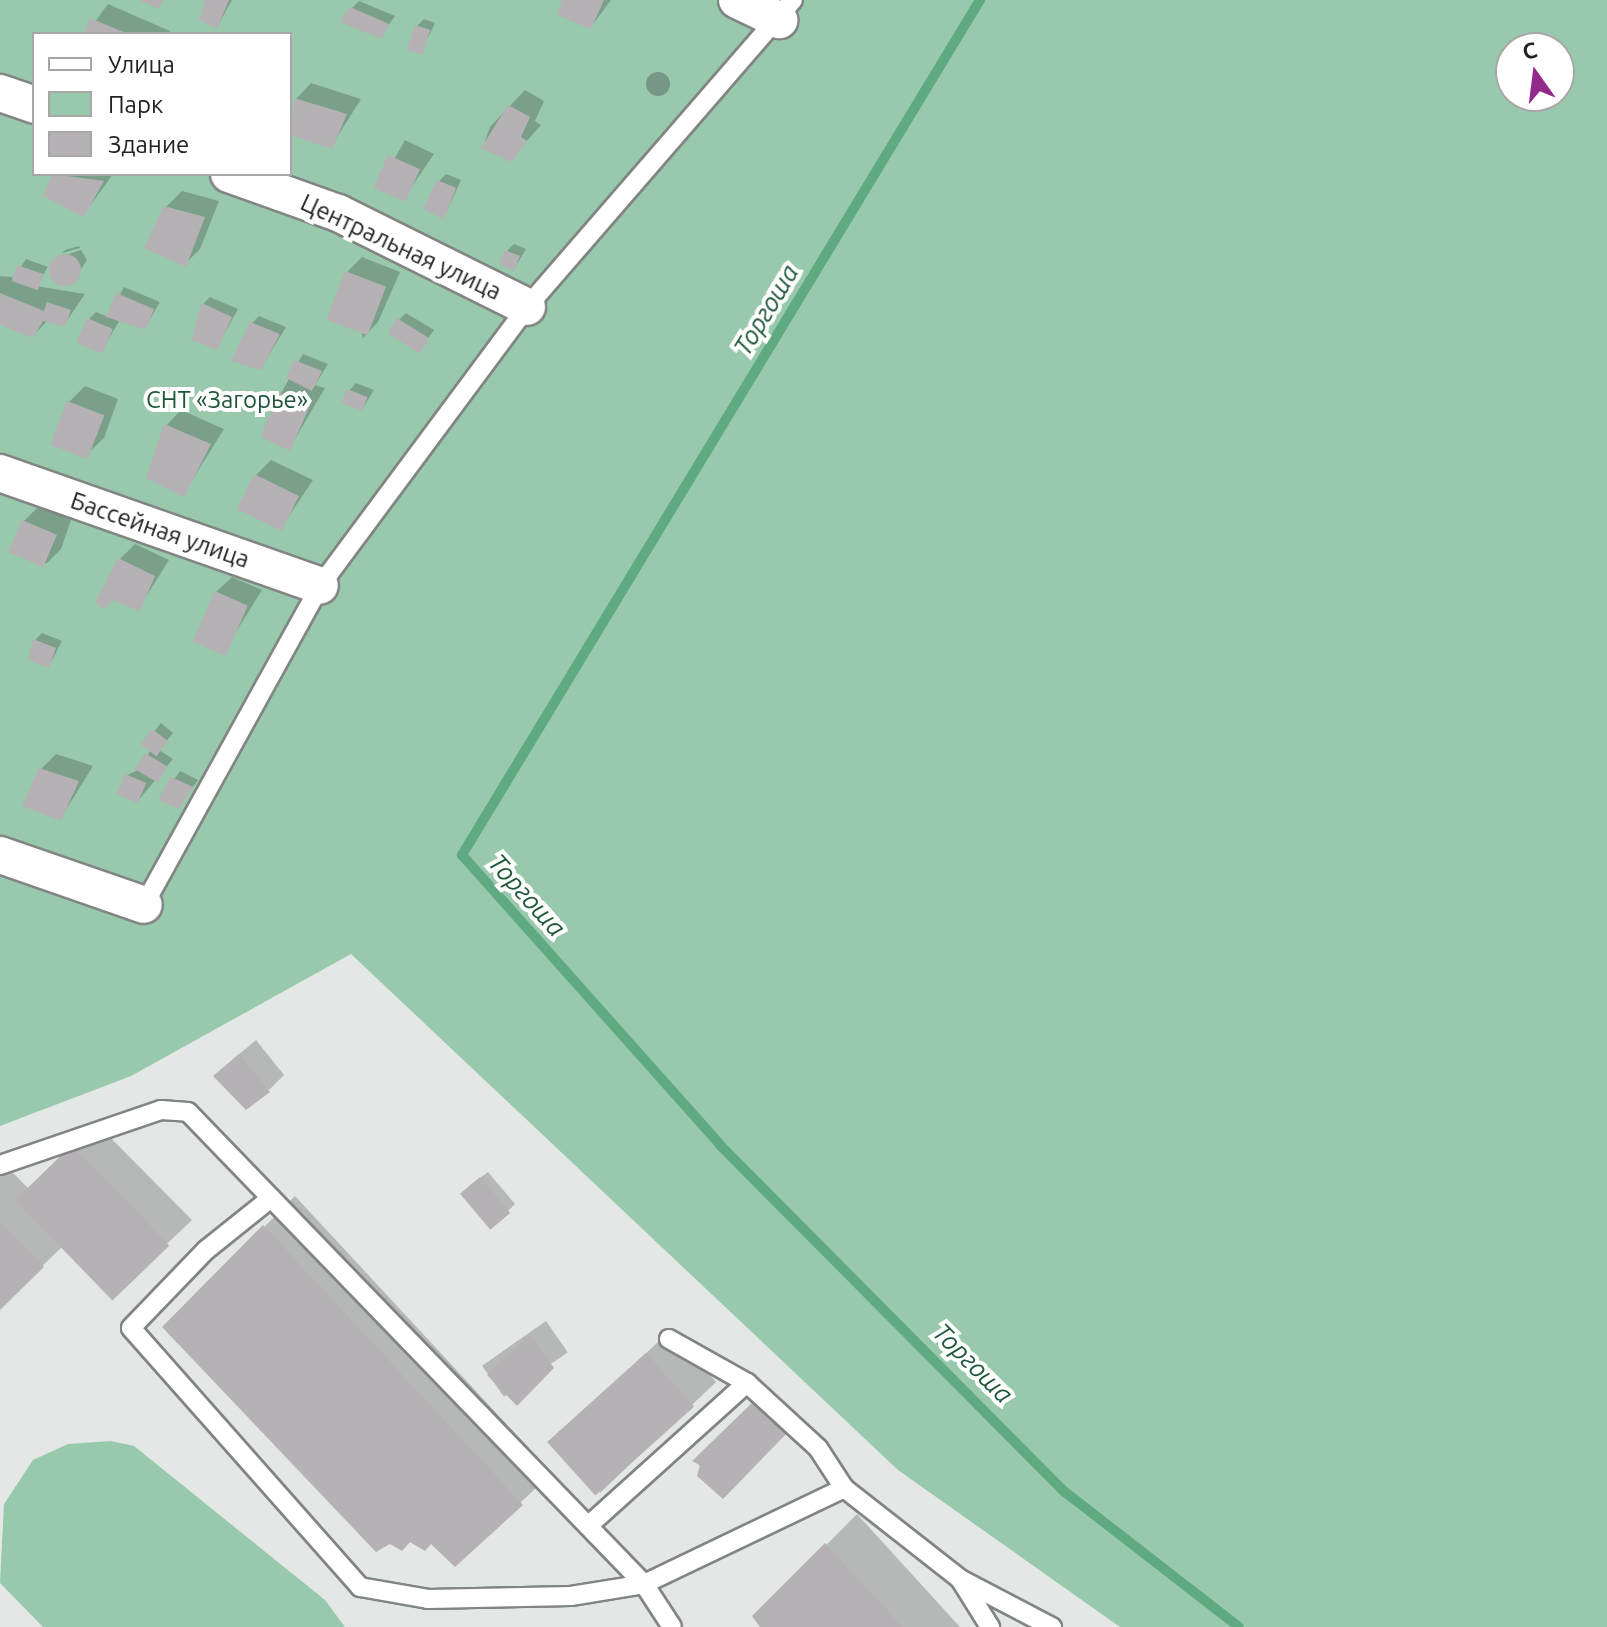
<!DOCTYPE html>
<html>
<head>
<meta charset="utf-8">
<style>
  body { margin:0 }
  #map { position:relative; width:1607px; height:1627px; overflow:hidden; background:#e3e7e5; font-family:Ubuntu,sans-serif }
  div>[style] { position:absolute }
  .green>* { inset:0; background:#99c9ac }
  .shadow>* { inset:0; background:#0003; transform-origin:0 0 }
  .stream>* { height:10px; margin:-5px; padding:0 5px; transform-origin:5px; border-radius:5px; background:#60aa81 }
  .building>* { inset:0; background:#b5b1b4; transform-origin:0 0 }
  .round { border-radius:50% }
  .roads { filter:drop-shadow(2px 0 #818583) drop-shadow(-2px 0 #818583) drop-shadow(0 2px #818583) drop-shadow(0 -2px #818583) }
  .service>* { height:18px; margin:-9px; padding:0 9px; transform-origin:9px; border-radius:9px; background:#fff }
  .minor>* { height:36px; margin:-18px; padding:0 18px; transform-origin:18px; border-radius:18px; background:#fff }
  .trees>* { width:24px; height:24px; margin:-12px; border-radius:50%; background:#779787 }
  span { translate:-50% -50%; white-space:nowrap; text-align:center; line-height:1.15; -webkit-text-stroke:8px #fff; paint-order:stroke }
  .street-label { font-size:24px; color:#212221 }
  .park-label { font-size:24px; color:#1e563a }
  .water-label { font-size:26px; color:#20583b; font-style:italic }
  .legend { position:absolute; left:32px; top:32px; width:260px; height:144px; box-sizing:border-box; background:#fff; border:2px solid #a6a7a6; margin:0; padding:10px 14px; list-style:none; font-size:24px; color:#212221 }
  .legend li { display:flex; align-items:center; gap:16px; height:40px }
  .legend b { width:40px; border:2px solid #a6a7a6 }
  .north { position:absolute; left:1495px; top:32px; width:80px; height:80px; box-sizing:border-box; background:#fff; border:2px solid #a6a7a6; border-radius:50%; rotate:346deg; font-size:22px; font-weight:700; line-height:32px; text-align:center; color:#212221 }
  .north::after { content:''; display:block; margin:auto; width:28px; height:36px; background:#94298c; clip-path:polygon(50% 0,100% 100%,50% 72%,0 100%) }
</style>
</head>
<body>
<div id="map">
  <div class="green">
    <div style="clip-path:polygon(evenodd,0 0,1607px 0,1607px 1627px,1120px 1627px,898px 1470px,351px 954px,131px 1076px,0 1126px,0 0,34px 34px,290px 34px,290px 174px,34px 174px,34px 34px,0 0,1511px 48px,1559px 48px,1559px 96px,1511px 96px,1511px 48px)"></div>
    <div style="clip-path:polygon(111px 1441px,134px 1446px,325px 1600px,345px 1627px,43px 1627px,0 1583px,4px 1504px,33px 1460px,68px 1444px)"></div>
  </div>
  <div class="shadow">
    <div style="clip-path:polygon(208px 0,232px 0,217px 27px)"></div>
    <div style="clip-path:polygon(565px 0,611px 0,591px 27px)"></div>
    <div style="clip-path:polygon(359px 1px,395px 16px,381px 36px,352px 8px)"></div>
    <div style="clip-path:polygon(108px 4px,170px 31px,169px 34px,86px 34px)"></div>
    <div style="clip-path:polygon(424px 19px,435px 23px,421px 52px,417px 26px)"></div>
    <div style="clip-path:polygon(311px 83px,361px 99px,331px 147px,290px 133px,296px 99px)"></div>
    <div style="clip-path:polygon(525px 90px,544px 101px,535px 121px,541px 125px,510px 160px,483px 147px,490px 127px)"></div>
    <div style="clip-path:polygon(405px 140px,434px 154px,404px 198px,378px 188px)"></div>
    <div style="clip-path:polygon(54px 174px,113px 174px,84px 214px,45px 195px)"></div>
    <div style="clip-path:polygon(446px 174px,461px 180px,444px 217px,439px 181px)"></div>
    <div style="clip-path:polygon(182px 191px,219px 201px,200px 249px,185px 264px,166px 207px)"></div>
    <div style="clip-path:polygon(514px 244px,526px 249px,514px 269px,507px 251px)"></div>
    <div style="clip-path:polygon(79px 246px,80px 248px,62px 253px,65px 250px)"></div>
    <div style="clip-path:polygon(81px 250px,87px 260px,77px 276px,57px 283px,51px 274px,57px 258px)"></div>
    <div style="clip-path:polygon(362px 257px,400px 272px,378px 322px,363px 338px,347px 272px)"></div>
    <div style="clip-path:polygon(26px 259px,48px 267px,36px 286px,85px 294px,64px 325px,48px 320px,33px 336px,0 323px,0 276px,14px 277px)"></div>
    <div style="clip-path:polygon(124px 287px,160px 302px,145px 328px,120px 320px,100px 353px,89px 319px,96px 312px,108px 317px)"></div>
    <div style="clip-path:polygon(210px 297px,238px 309px,217px 347px,203px 304px)"></div>
    <div style="clip-path:polygon(406px 313px,434px 330px,418px 352px,399px 320px)"></div>
    <div style="clip-path:polygon(259px 316px,286px 327px,261px 368px,252px 323px)"></div>
    <div style="clip-path:polygon(303px 354px,328px 364px,315px 385px,325px 388px,289px 449px,280px 395px)"></div>
    <div style="clip-path:polygon(356px 383px,374px 390px,363px 408px,349px 391px)"></div>
    <div style="clip-path:polygon(85px 386px,118px 399px,104px 438px,88px 453px,56px 444px,69px 402px)"></div>
    <div style="clip-path:polygon(181px 410px,224px 429px,183px 495px,166px 426px)"></div>
    <div style="clip-path:polygon(271px 460px,313px 480px,281px 528px,256px 475px)"></div>
    <div style="clip-path:polygon(39px 506px,71px 520px,61px 549px,46px 564px,24px 521px)"></div>
    <div style="clip-path:polygon(135px 544px,169px 560px,139px 608px,119px 560px)"></div>
    <div style="clip-path:polygon(232px 577px,262px 590px,224px 651px,216px 592px)"></div>
    <div style="clip-path:polygon(42px 633px,62px 641px,49px 666px,35px 640px)"></div>
    <div style="clip-path:polygon(161px 723px,173px 733px,159px 750px,173px 759px,137px 802px,127px 775px,138px 770px,152px 748px,144px 744px)"></div>
    <div style="clip-path:polygon(56px 754px,93px 766px,61px 818px,41px 769px)"></div>
    <div style="clip-path:polygon(180px 771px,198px 780px,178px 807px,161px 799px)"></div>
    <div style="clip-path:polygon(256px 1040px,284px 1075px,269px 1090px,231px 1061px)"></div>
    <div style="clip-path:polygon(96px 1123px,192px 1220px,114px 1294px,64px 1245px,0 1307px,0 1170px,5px 1165px,32px 1192px)"></div>
    <div style="clip-path:polygon(488px 1172px,515px 1204px,508px 1211px,469px 1186px)"></div>
    <div style="clip-path:polygon(295px 1196px,552px 1473px,455px 1564px,431px 1541px,390px 1542px,165px 1327px)"></div>
    <div style="left:546px;top:1321px;width:38px;height:78px;rotate:55deg"></div>
    <div style="clip-path:polygon(670px 1331px,716px 1382px,600px 1493px,574px 1420px)"></div>
    <div style="clip-path:polygon(769px 1389px,801px 1417px,723px 1497px,695px 1460px)"></div>
    <div style="clip-path:polygon(857px 1514px,960px 1627px,761px 1627px,755px 1617px)"></div>
  </div>
  <div class="stream">
    <div style="left:980px;top:0;width:1000px;rotate:121.21deg"></div>
    <div style="left:462px;top:855px;width:388px;rotate:48.3deg"></div>
    <div style="left:720px;top:1145px;width:489px;rotate:45.2deg"></div>
    <div style="left:1065px;top:1492px;width:220px;rotate:37.8deg"></div>
  </div>
  <div class="building">
    <div style="clip-path:polygon(138px 0,163px 0,159px 9px)"></div>
    <div style="clip-path:polygon(205px 0,229px 0,217px 29px,199px 20px)"></div>
    <div style="clip-path:polygon(562px 0,604px 0,591px 29px,557px 15px)"></div>
    <div style="clip-path:polygon(350px 7px,389px 24px,382px 39px,340px 22px)"></div>
    <div style="clip-path:polygon(90px 18px,128px 34px,84px 34px)"></div>
    <div style="left:415px;top:25px;width:16px;height:26px;rotate:18deg"></div>
    <div style="clip-path:polygon(294px 98px,347px 114px,332px 149px,290px 135px)"></div>
    <div style="clip-path:polygon(508px 105px,530px 117px,521px 137px,527px 141px,511px 162px,481px 148px)"></div>
    <div style="left:388px;top:155px;width:35px;height:36px;rotate:24deg"></div>
    <div style="clip-path:polygon(52px 174px,104px 181px,84px 217px,43px 196px)"></div>
    <div style="clip-path:polygon(437px 180px,456px 188px,444px 219px,423px 209px)"></div>
    <div style="clip-path:polygon(164px 206px,205px 217px,186px 267px,144px 248px)"></div>
    <div style="left:505px;top:250px;width:16px;height:16px;rotate:22deg"></div>
    <div class="round" style="left:49px;top:254px;width:32px;height:32px"></div>
    <div style="left:17px;top:265px;width:28px;height:17px;rotate:19deg"></div>
    <div style="left:345px;top:271px;width:44px;height:52px;rotate:21deg"></div>
    <div style="clip-path:polygon(0 293px,44px 311px,47px 302px,71px 310px,65px 327px,43px 321px,33px 338px,0 325px)"></div>
    <div style="clip-path:polygon(116px 293px,154px 309px,146px 330px,106px 317px)"></div>
    <div style="clip-path:polygon(202px 303px,232px 317px,217px 350px,191px 340px)"></div>
    <div style="left:87px;top:318px;width:28px;height:27px;rotate:23deg"></div>
    <div style="left:397px;top:318px;width:38px;height:18px;rotate:32deg"></div>
    <div style="clip-path:polygon(250px 322px,280px 334px,261px 370px,231px 361px)"></div>
    <div style="clip-path:polygon(294px 360px,322px 371px,312px 391px,286px 378px)"></div>
    <div style="left:347px;top:389px;width:22px;height:15px;rotate:21deg"></div>
    <div style="clip-path:polygon(278px 393px,311px 403px,290px 451px,261px 437px)"></div>
    <div style="left:67px;top:401px;width:40px;height:47px;rotate:21deg"></div>
    <div style="clip-path:polygon(164px 424px,211px 444px,184px 497px,146px 478px)"></div>
    <div style="left:254px;top:474px;width:50px;height:39px;rotate:26deg"></div>
    <div style="left:22px;top:520px;width:38px;height:35px;rotate:23deg"></div>
    <div style="clip-path:polygon(118px 558px,155px 576px,140px 611px,112px 600px,105px 609px,95px 603px)"></div>
    <div style="left:215px;top:591px;width:36px;height:55px;rotate:24deg"></div>
    <div style="clip-path:polygon(33px 639px,56px 648px,49px 668px,28px 660px)"></div>
    <div style="left:152px;top:729px;width:20px;height:19px;rotate:37deg"></div>
    <div style="left:145px;top:753px;width:26px;height:19px;rotate:31deg"></div>
    <div style="clip-path:polygon(39px 768px,79px 781px,61px 821px,22px 806px)"></div>
    <div style="left:125px;top:774px;width:23px;height:22px;rotate:23deg"></div>
    <div style="clip-path:polygon(171px 777px,193px 787px,179px 809px,158px 800px)"></div>
    <div style="clip-path:polygon(239px 1054px,270px 1092px,246px 1110px,213px 1076px)"></div>
    <div style="left:72px;top:1145px;width:140px;height:79px;rotate:46deg"></div>
    <div style="left:480px;top:1177px;width:47px;height:26px;rotate:50deg"></div>
    <div style="clip-path:polygon(0 1221px,44px 1267px,0 1310px)"></div>
    <div style="clip-path:polygon(263px 1225px,523px 1505px,455px 1567px,431px 1544px,425px 1551px,410px 1542px,402px 1551px,390px 1544px,376px 1552px,162px 1327px)"></div>
    <div style="clip-path:polygon(530px 1335px,554px 1368px,517px 1406px,487px 1375px)"></div>
    <div style="left:646px;top:1353px;width:72px;height:133px;rotate:48deg"></div>
    <div style="clip-path:polygon(752px 1403px,787px 1433px,723px 1499px,697px 1476px,700px 1465px,692px 1461px)"></div>
    <div style="clip-path:polygon(825px 1543px,902px 1627px,760px 1627px,752px 1616px)"></div>
  </div>
  <div class="roads">
    <div class="service">
      <div style="left:144px;top:905px;width:364px;rotate:-61.1deg"></div>
      <div style="left:320px;top:586px;width:347px;rotate:-53.4deg"></div>
      <div style="left:527px;top:307px;width:406px;rotate:-49.1deg"></div>
      <div style="left:0;top:1165px;width:170px;rotate:-18.9deg"></div>
      <div style="left:161px;top:1110px;width:27px;rotate:4deg"></div>
      <div style="left:188px;top:1112px;width:656px;rotate:45.99deg"></div>
      <div style="left:644px;top:1584px;width:51px;rotate:56.9deg"></div>
      <div style="left:271px;top:1198px;width:83px;rotate:141.3deg"></div>
      <div style="left:206px;top:1250px;width:108px;rotate:133.9deg"></div>
      <div style="left:131px;top:1328px;width:346px;rotate:48.5deg"></div>
      <div style="left:360px;top:1587px;width:69px;rotate:10deg"></div>
      <div style="left:428px;top:1599px;width:143px;rotate:-1.2deg"></div>
      <div style="left:571px;top:1596px;width:74px;rotate:-9.3deg"></div>
      <div style="left:644px;top:1584px;width:222px;rotate:-25.6deg"></div>
      <div style="left:844px;top:1488px;width:147px;rotate:38.1deg"></div>
      <div style="left:960px;top:1579px;width:104px;rotate:27.6deg"></div>
      <div style="left:669px;top:1339px;width:90px;rotate:29.4deg"></div>
      <div style="left:747px;top:1383px;width:96px;rotate:42.5deg"></div>
      <div style="left:818px;top:1448px;width:48px;rotate:57deg"></div>
      <div style="left:588px;top:1526px;width:214px;rotate:-42deg"></div>
      <div style="left:960px;top:1579px;width:57px;rotate:58deg"></div>
    </div>
    <div class="minor">
      <div style="left:737px;top:0;width:47px;rotate:25.5deg"></div>
      <div style="left:0;top:93px;width:36px;rotate:19deg"></div>
      <div style="left:229px;top:174px;width:116px;rotate:19.7deg"></div>
      <div style="left:338px;top:213px;width:211px;rotate:26.4deg"></div>
      <div style="left:0;top:473px;width:339px;rotate:19.4deg"></div>
      <div style="left:0;top:855px;width:152px;rotate:19.1deg"></div>
    </div>
  </div>
  <div class="trees">
    <div style="left:658px;top:84px"></div>
  </div>
  <div class="street-label">
    <span style="left:401px;top:247px;rotate:25deg">Центральная улица</span>
    <span style="left:160px;top:530px;rotate:19deg">Бассейная улица</span>
  </div>
  <div class="park-label">
    <span style="left:227px;top:400px">СНТ «Загорье»</span>
  </div>
  <div class="water-label">
    <span style="left:766px;top:310px;rotate:-59deg">Торгоша</span>
    <span style="left:527px;top:895px;rotate:48deg">Торгоша</span>
    <span style="left:973px;top:1363px;rotate:45deg">Торгоша</span>
  </div>
  <ul class="legend">
  <li><b style="height:10px;background:#fff"></b>Улица</li>
  <li><b style="height:22px;background:#99c9ac"></b>Парк</li>
  <li><b style="height:22px;background:#b5b1b4"></b>Здание</li>
  </ul>
  <div class="north">С</div>
</div>
</body>
</html>
